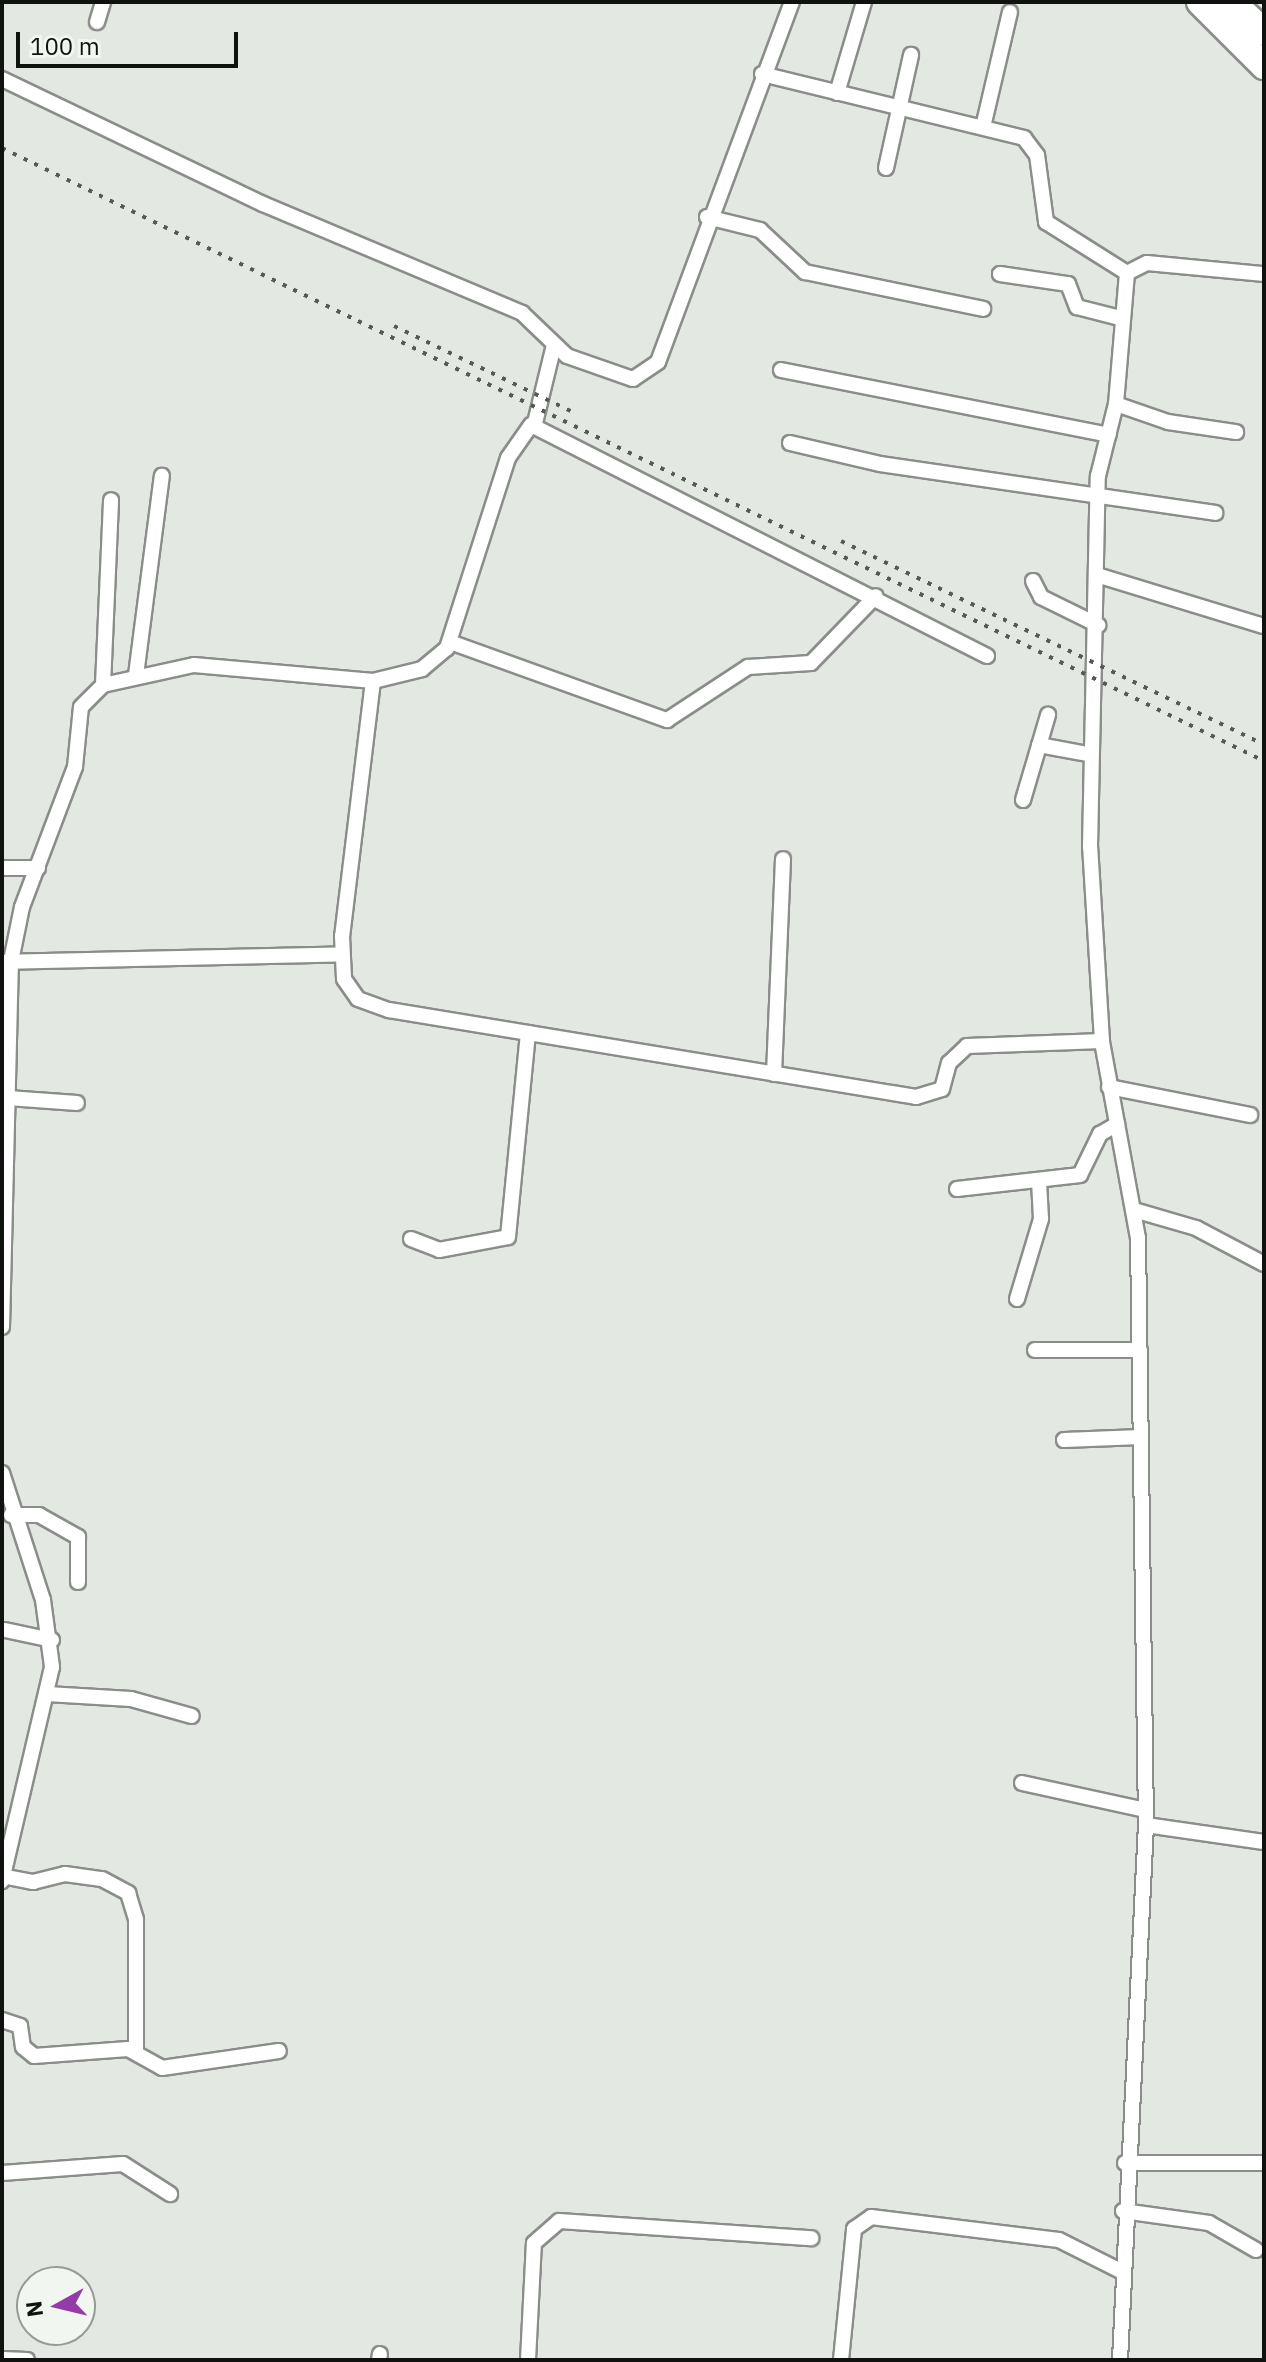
<!DOCTYPE html>
<html>
<head>
<meta charset="utf-8">
<style>
  body { margin:0 }
  #map { position:relative; width:1266px; height:2362px; overflow:hidden; background:#e3e8e2; font-family:"IBM Plex Sans",sans-serif }
  div>[style] { position:absolute }
  .roads { filter:drop-shadow(2px 0 #8a8e89) drop-shadow(-2px 0 #8a8e89) drop-shadow(0 2px #8a8e89) drop-shadow(0 -2px #8a8e89) }
  .street>* { height:14px; margin:-7px; padding:0 7px; transform-origin:7px; border-radius:7px; background:#fff }
  .highway>* { height:26px; margin:-13px; padding:0 13px; transform-origin:13px; border-radius:13px; background:#fff }
  .rail>* { height:4px; margin-top:-2px; transform-origin:0; background:repeating-linear-gradient(90deg,#565956 0 4px,transparent 0 12px) }
  span { translate:-50% -50%; white-space:nowrap; text-align:center; line-height:1.15; -webkit-text-stroke:6px #f1f6f0; paint-order:stroke }
  .frame { position:absolute; inset:0; border:4px solid #101210; pointer-events:none }
  .north { position:absolute; left:16px; top:2266px; width:80px; height:80px; box-sizing:border-box; background:#f1f6f0; border:2px solid #979b96; border-radius:50%; rotate:262deg; font-size:22px; font-weight:700; line-height:32px; text-align:center; color:#101210 }
  .north::after { content:''; display:block; margin:auto; width:28px; height:36px; background:#953ba7; clip-path:polygon(50% 0,100% 100%,50% 72%,0 100%) }
  .scale { position:absolute; left:16px; top:32px; width:222px; height:36px; box-sizing:border-box; border:4px solid #101210; border-top:0; padding-left:10px; font-size:24px; line-height:28px; white-space:nowrap; color:#101210; -webkit-text-stroke:6px #f1f6f0; paint-order:stroke }
</style>
</head>
<body>
<div id="map">
  <div class="roads">
    <div class="street">
      <div style="left:97px;top:22px;width:21px;rotate:-73deg"></div>
      <div style="left:762px;top:74px;width:270px;rotate:13.7deg"></div>
      <div style="left:1024px;top:138px;width:21px;rotate:53deg"></div>
      <div style="left:1037px;top:155px;width:68px;rotate:82.3deg"></div>
      <div style="left:1046px;top:222px;width:96px;rotate:32.2deg"></div>
      <div style="left:2px;top:79px;width:289px;rotate:25.6deg"></div>
      <div style="left:263px;top:204px;width:281px;rotate:22.8deg"></div>
      <div style="left:522px;top:313px;width:62px;rotate:43.7deg"></div>
      <div style="left:567px;top:356px;width:70px;rotate:19.2deg"></div>
      <div style="left:633px;top:379px;width:30px;rotate:-34deg"></div>
      <div style="left:658px;top:362px;width:384px;rotate:-69.6deg"></div>
      <div style="left:837px;top:93px;width:95px;rotate:-73.5deg"></div>
      <div style="left:983px;top:127px;width:118px;rotate:-76.8deg"></div>
      <div style="left:886px;top:168px;width:116px;rotate:-77.5deg"></div>
      <div style="left:707px;top:217px;width:55px;rotate:13.8deg"></div>
      <div style="left:760px;top:230px;width:62px;rotate:43deg"></div>
      <div style="left:805px;top:272px;width:182px;rotate:11.7deg"></div>
      <div style="left:1000px;top:274px;width:69px;rotate:8.4deg"></div>
      <div style="left:1068px;top:284px;width:25px;rotate:69deg"></div>
      <div style="left:1077px;top:307px;width:44px;rotate:14.3deg"></div>
      <div style="left:781px;top:370px;width:334px;rotate:11.2deg"></div>
      <div style="left:1116px;top:404px;width:55px;rotate:19.1deg"></div>
      <div style="left:1168px;top:422px;width:69px;rotate:8.4deg"></div>
      <div style="left:535px;top:423px;width:80px;rotate:-76.3deg"></div>
      <div style="left:790px;top:443px;width:92px;rotate:13.1deg"></div>
      <div style="left:880px;top:464px;width:339px;rotate:8.3deg"></div>
      <div style="left:1100px;top:576px;width:171px;rotate:17deg"></div>
      <div style="left:1033px;top:581px;width:18px;rotate:63deg"></div>
      <div style="left:1041px;top:597px;width:64px;rotate:26.2deg"></div>
      <div style="left:450px;top:642px;width:231px;rotate:19.8deg"></div>
      <div style="left:667px;top:720px;width:97px;rotate:-33.2deg"></div>
      <div style="left:748px;top:667px;width:63px;rotate:-3.6deg"></div>
      <div style="left:811px;top:663px;width:93px;rotate:-45.9deg"></div>
      <div style="left:987px;top:656px;width:511px;rotate:-153.13deg"></div>
      <div style="left:531px;top:425px;width:40px;rotate:124.9deg"></div>
      <div style="left:508px;top:458px;width:200px;rotate:107.8deg"></div>
      <div style="left:447px;top:648px;width:33px;rotate:140deg"></div>
      <div style="left:422px;top:669px;width:50px;rotate:166.2deg"></div>
      <div style="left:373px;top:681px;width:257px;rotate:96.9deg"></div>
      <div style="left:342px;top:936px;width:43px;rotate:87.3deg"></div>
      <div style="left:344px;top:979px;width:24px;rotate:55deg"></div>
      <div style="left:358px;top:999px;width:33px;rotate:20deg"></div>
      <div style="left:389px;top:1010px;width:534px;rotate:9.37deg"></div>
      <div style="left:916px;top:1097px;width:27px;rotate:-17deg"></div>
      <div style="left:942px;top:1089px;width:27px;rotate:-75deg"></div>
      <div style="left:949px;top:1063px;width:25px;rotate:-43deg"></div>
      <div style="left:967px;top:1046px;width:135px;rotate:-2.1deg"></div>
      <div style="left:136px;top:675px;width:201px;rotate:-82.6deg"></div>
      <div style="left:103px;top:685px;width:185px;rotate:-87.5deg"></div>
      <div style="left:1039px;top:745px;width:50px;rotate:10.4deg"></div>
      <div style="left:1023px;top:800px;width:89px;rotate:-73.6deg"></div>
      <div style="left:2px;top:868px;width:36px"></div>
      <div style="left:2px;top:962px;width:340px;rotate:-1.3deg"></div>
      <div style="left:774px;top:1074px;width:215px;rotate:-87.6deg"></div>
      <div style="left:1109px;top:1087px;width:144px;rotate:11.2deg"></div>
      <div style="left:8px;top:1098px;width:69px;rotate:4.1deg"></div>
      <div style="left:957px;top:1189px;width:124px;rotate:-6.5deg"></div>
      <div style="left:1080px;top:1175px;width:46px;rotate:-64deg"></div>
      <div style="left:1100px;top:1134px;width:20px;rotate:-30deg"></div>
      <div style="left:1134px;top:1210px;width:65px;rotate:16.2deg"></div>
      <div style="left:1196px;top:1228px;width:77px;rotate:27.9deg"></div>
      <div style="left:411px;top:1239px;width:30px;rotate:21deg"></div>
      <div style="left:439px;top:1250px;width:70px;rotate:-10.7deg"></div>
      <div style="left:508px;top:1237px;width:205px;rotate:-84.4deg"></div>
      <div style="left:1017px;top:1299px;width:84px;rotate:-73.3deg"></div>
      <div style="left:1041px;top:1219px;width:38px;rotate:-93deg"></div>
      <div style="left:2px;top:1327px;width:366px;rotate:-88.6deg"></div>
      <div style="left:11px;top:961px;width:55px;rotate:-78.5deg"></div>
      <div style="left:22px;top:907px;width:150px;rotate:-69.3deg"></div>
      <div style="left:75px;top:767px;width:60px;rotate:-84.3deg"></div>
      <div style="left:81px;top:707px;width:31px;rotate:-45deg"></div>
      <div style="left:103px;top:685px;width:93px;rotate:-12.4deg"></div>
      <div style="left:194px;top:665px;width:180px;rotate:5.1deg"></div>
      <div style="left:1035px;top:1350px;width:105px"></div>
      <div style="left:1064px;top:1440px;width:77px;rotate:-2.2deg"></div>
      <div style="left:2px;top:1473px;width:133px;rotate:72.1deg"></div>
      <div style="left:43px;top:1600px;width:68px;rotate:82.3deg"></div>
      <div style="left:52px;top:1667px;width:220px;rotate:103.2deg"></div>
      <div style="left:11px;top:1515px;width:28px"></div>
      <div style="left:39px;top:1515px;width:45px;rotate:29.4deg"></div>
      <div style="left:78px;top:1537px;width:45px;rotate:90deg"></div>
      <div style="left:5px;top:1630px;width:48px;rotate:12deg"></div>
      <div style="left:47px;top:1694px;width:84px;rotate:3.4deg"></div>
      <div style="left:131px;top:1699px;width:63px;rotate:15.6deg"></div>
      <div style="left:1022px;top:1783px;width:127px;rotate:12.3deg"></div>
      <div style="left:1146px;top:1825px;width:119px;rotate:8.2deg"></div>
      <div style="left:2px;top:1876px;width:32px;rotate:11deg"></div>
      <div style="left:33px;top:1882px;width:33px;rotate:-14deg"></div>
      <div style="left:65px;top:1874px;width:37px;rotate:8deg"></div>
      <div style="left:102px;top:1879px;width:30px;rotate:28deg"></div>
      <div style="left:128px;top:1893px;width:28px;rotate:73deg"></div>
      <div style="left:136px;top:1920px;width:131px;rotate:90deg"></div>
      <div style="left:2px;top:2020px;width:19px;rotate:18deg"></div>
      <div style="left:20px;top:2026px;width:21px;rotate:82deg"></div>
      <div style="left:23px;top:2047px;width:14px;rotate:39deg"></div>
      <div style="left:34px;top:2056px;width:94px;rotate:-4.3deg"></div>
      <div style="left:128px;top:2049px;width:39px;rotate:29deg"></div>
      <div style="left:162px;top:2068px;width:118px;rotate:-8.3deg"></div>
      <div style="left:1125px;top:2163px;width:139px"></div>
      <div style="left:2px;top:2173px;width:121px;rotate:-4.3deg"></div>
      <div style="left:123px;top:2164px;width:56px;rotate:32.6deg"></div>
      <div style="left:1123px;top:2211px;width:87px;rotate:7.9deg"></div>
      <div style="left:1209px;top:2223px;width:54px;rotate:29.9deg"></div>
      <div style="left:2px;top:2359px;width:25px;rotate:2deg"></div>
      <div style="left:379px;top:2360px;width:6px;rotate:-81deg"></div>
      <div style="left:528px;top:2360px;width:117px;rotate:-87.1deg"></div>
      <div style="left:534px;top:2243px;width:33px;rotate:-41deg"></div>
      <div style="left:559px;top:2221px;width:253px;rotate:3.9deg"></div>
      <div style="left:841px;top:2360px;width:132px;rotate:-84.3deg"></div>
      <div style="left:854px;top:2229px;width:21px;rotate:-35deg"></div>
      <div style="left:871px;top:2217px;width:189px;rotate:7deg"></div>
      <div style="left:1059px;top:2240px;width:69px;rotate:26.6deg"></div>
      <div style="left:1120px;top:2360px;width:536px;rotate:-87.22deg"></div>
      <div style="left:1146px;top:1825px;width:587px;rotate:-90.78deg"></div>
      <div style="left:1138px;top:1238px;width:200px;rotate:-100.4deg"></div>
      <div style="left:1102px;top:1041px;width:194px;rotate:-93.5deg"></div>
      <div style="left:1090px;top:847px;width:371px;rotate:-88.8deg"></div>
      <div style="left:1098px;top:476px;width:74px;rotate:-76deg"></div>
      <div style="left:1116px;top:404px;width:131px;rotate:-85.2deg"></div>
      <div style="left:1127px;top:273px;width:22px;rotate:-27deg"></div>
      <div style="left:1147px;top:263px;width:118px;rotate:5.4deg"></div>
    </div>
    <div class="highway">
      <div style="left:1200px;top:2px;width:91px;rotate:45deg"></div>
      <div style="left:1232px;top:2px;width:44px;rotate:43.2deg"></div>
    </div>
  </div>
  <div class="rail">
    <div style="left:2px;top:148px;width:1403px;rotate:25.91deg"></div>
    <div style="left:394px;top:326px;width:196px;rotate:25.7deg"></div>
    <div style="left:841px;top:541px;width:470px;rotate:25.7deg"></div>
  </div>
  <div class="frame"></div>
  <div class="north">N</div>
  <div class="scale">100 m</div>
</div>
</body>
</html>
